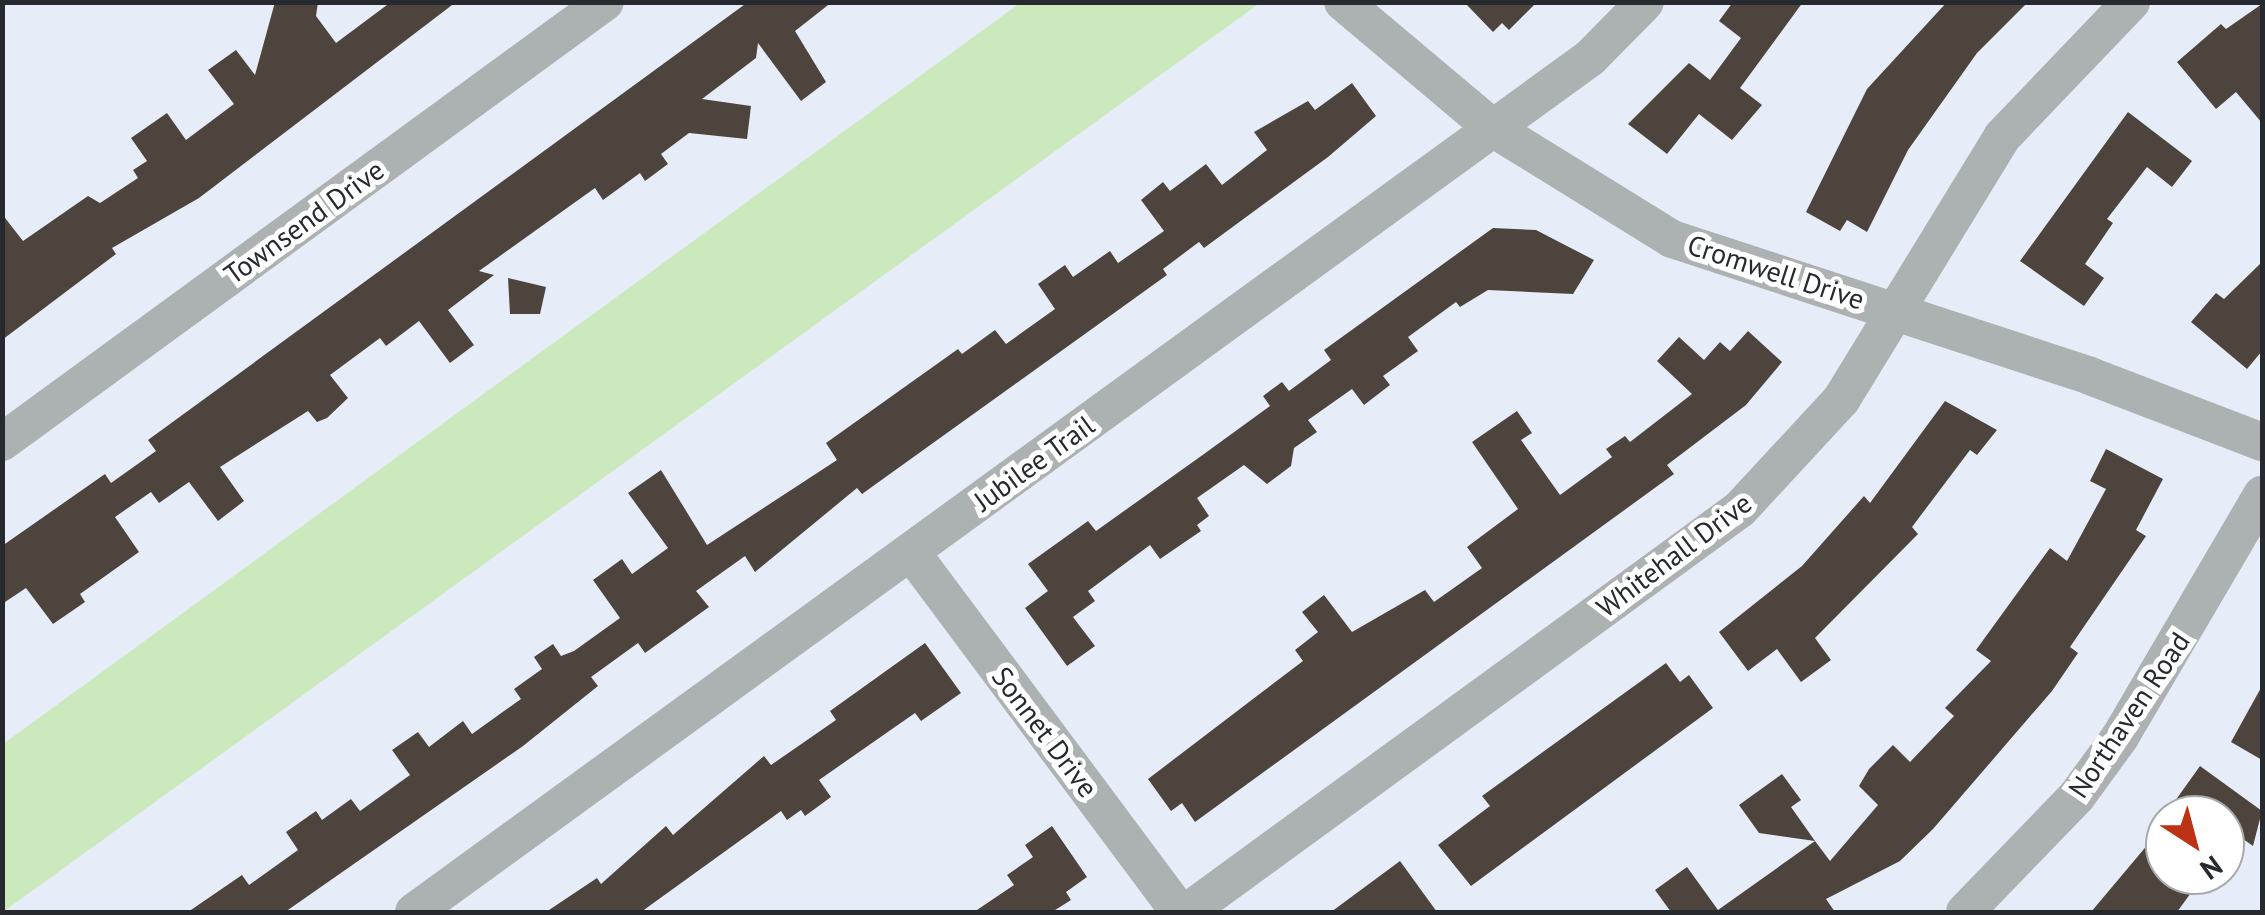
<!DOCTYPE html>
<html>
<head>
<meta charset="utf-8">
<style>
  body { margin:0 }
  #map { position:relative; width:2265px; height:915px; overflow:hidden; background:#e7edf8; font-family:"PT Sans",sans-serif }
  div>[style] { position:absolute }
  .green>* { inset:0; background:#cce9bd }
  .building>* { inset:0; background:#4d453d }
  .minor>* { height:38px; margin:-19px; padding:0 19px; transform-origin:19px; border-radius:19px; background:#acb2b1 }
  span { translate:-50% -50%; white-space:nowrap; text-align:center; line-height:1.15; -webkit-text-stroke:10px #fff; paint-order:stroke }
  .street-label { font-size:28px; color:#26292d }
  .frame { position:absolute; inset:0; border:5px solid #26292d; pointer-events:none }
  .north { position:absolute; left:2145px; top:795px; width:100px; height:100px; box-sizing:border-box; background:#fff; border:2px solid #a8a9ab; border-radius:50%; rotate:144deg; font-size:28px; font-weight:700; line-height:40px; text-align:center; color:#26292d }
  .north::after { content:''; display:block; margin:auto; width:35px; height:45px; background:#bd3215; clip-path:polygon(50% 0,100% 100%,50% 72%,0 100%) }
</style>
</head>
<body>
<div id="map">
  <div class="green">
    <div style="clip-path:polygon(1020px 3px,1260px 3px,3px 912px,3px 744px)"></div>
  </div>
  <div class="building">
    <div style="clip-path:polygon(275px 2px,318px 2px,316px 16px,336px 43px,391px 2px,456px 2px,199px 198px,112px 248px,116px 254px,2px 340px,2px 214px,23px 241px,88px 196px,100px 203px,138px 178px,133px 170px,147px 161px,131px 138px,167px 113px,186px 140px,234px 104px,208px 70px,236px 50px,255px 75px)"></div>
    <div style="clip-path:polygon(748px 2px,832px 2px,795px 31px,826px 82px,801px 101px,758px 43px,756px 58px,702px 99px,751px 106px,747px 139px,689px 133px,661px 154px,668px 164px,645px 181px,640px 173px,603px 200px,595px 188px,479px 271px,494px 275px,448px 310px,474px 345px,450px 363px,419px 321px,386px 346px,380px 338px,330px 375px,348px 398px,327px 418px,317px 422px,308px 411px,220px 467px,244px 501px,218px 521px,189px 482px,159px 503px,151px 492px,115px 517px,139px 552px,80px 594px,85px 602px,53px 624px,26px 588px,2px 604px,2px 546px,105px 474px,111px 483px,156px 451px,148px 440px)"></div>
    <div style="clip-path:polygon(1464px 2px,1537px 2px,1509px 30px,1502px 23px,1493px 32px)"></div>
    <div style="clip-path:polygon(1733px 2px,1803px 2px,1740px 88px,1762px 105px,1732px 140px,1699px 114px,1667px 154px,1628px 124px,1689px 63px,1710px 80px,1741px 38px,1719px 21px)"></div>
    <div style="clip-path:polygon(1947px 2px,2028px 2px,1977px 53px,1908px 150px,1867px 232px,1847px 220px,1840px 231px,1806px 212px,1867px 89px)"></div>
    <div style="clip-path:polygon(2262px 4px,2262px 123px,2236px 92px,2216px 109px,2177px 62px,2221px 24px,2226px 29px)"></div>
    <div style="clip-path:polygon(1352px 83px,1376px 116px,1328px 157px,1204px 248px,1199px 242px,1163px 269px,1167px 275px,862px 494px,857px 488px,755px 572px,745px 556px,696px 591px,709px 607px,645px 653px,638px 643px,591px 677px,598px 686px,523px 746px,285px 912px,188px 912px,242px 875px,249px 885px,298px 850px,286px 832px,316px 811px,322px 820px,351px 799px,360px 811px,410px 775px,392px 750px,418px 732px,429px 747px,463px 721px,472px 734px,521px 699px,514px 689px,542px 669px,534px 657px,553px 644px,561px 656px,574px 651px,620px 618px,593px 580px,622px 559px,632px 574px,668px 548px,628px 493px,661px 470px,707px 545px,837px 460px,826px 443px,958px 349px,962px 354px,995px 330px,1006px 344px,1055px 309px,1038px 284px,1065px 265px,1073px 277px,1110px 251px,1118px 263px,1164px 231px,1141px 200px,1163px 182px,1170px 191px,1206px 164px,1222px 185px,1267px 150px,1254px 132px,1308px 101px,1315px 110px)"></div>
    <div style="clip-path:polygon(2128px 112px,2192px 161px,2172px 187px,2147px 167px,2107px 219px,2113px 223px,2085px 264px,2104px 278px,2084px 306px,2020px 261px)"></div>
    <div style="clip-path:polygon(1493px 228px,1536px 230px,1594px 260px,1573px 294px,1488px 290px,1460px 307px,1456px 302px,1408px 337px,1418px 351px,1383px 376px,1390px 385px,1364px 405px,1352px 389px,1308px 420px,1317px 432px,1294px 448px,1291px 466px,1267px 484px,1244px 465px,1197px 498px,1209px 516px,1197px 525px,1201px 531px,1160px 559px,1150px 545px,1088px 591px,1095px 601px,1073px 617px,1095px 646px,1067px 666px,1025px 608px,1048px 591px,1028px 564px,1088px 521px,1096px 531px,1204px 454px,1270px 406px,1263px 396px,1282px 382px,1289px 391px,1331px 360px,1324px 350px)"></div>
    <div style="clip-path:polygon(2262px 262px,2262px 351px,2247px 369px,2191px 322px,2216px 293px,2224px 299px)"></div>
    <div style="clip-path:polygon(508px 278px,546px 287px,540px 314px,510px 314px)"></div>
    <div style="clip-path:polygon(1748px 331px,1782px 362px,1746px 405px,1667px 465px,1674px 474px,1195px 822px,1182px 803px,1171px 811px,1148px 779px,1303px 661px,1295px 650px,1318px 632px,1302px 612px,1324px 595px,1352px 632px,1425px 590px,1434px 602px,1482px 568px,1467px 547px,1518px 509px,1472px 442px,1517px 411px,1532px 433px,1521px 440px,1560px 495px,1612px 457px,1606px 449px,1625px 436px,1630px 442px,1692px 394px,1657px 361px,1679px 337px,1704px 360px,1720px 342px,1730px 351px)"></div>
    <div style="clip-path:polygon(1945px 401px,1997px 430px,1977px 455px,1970px 450px,1912px 527px,1918px 534px,1815px 638px,1831px 660px,1801px 682px,1777px 649px,1748px 671px,1719px 632px,1802px 566px,1864px 496px,1870px 503px)"></div>
    <div style="clip-path:polygon(2106px 449px,2163px 479px,2136px 530px,2146px 536px,2070px 647px,2078px 653px,2052px 691px,1933px 829px,1900px 861px,1826px 899px,1835px 912px,1671px 912px,1655px 890px,1687px 867px,1718px 910px,1815px 841px,1830px 861px,1878px 805px,1859px 786px,1869px 769px,1893px 745px,1910px 762px,1954px 716px,1945px 708px,1991px 661px,1976px 650px,2050px 548px,2067px 561px,2106px 489px,2090px 481px)"></div>
    <div style="clip-path:polygon(925px 643px,961px 693px,921px 721px,915px 713px,819px 780px,831px 797px,805px 816px,801px 810px,787px 820px,781px 811px,641px 912px,546px 912px,597px 878px,601px 884px,666px 826px,673px 835px,764px 756px,771px 765px,836px 720px,830px 711px)"></div>
    <div style="clip-path:polygon(1666px 663px,1680px 682px,1689px 675px,1713px 708px,1471px 886px,1438px 845px,1490px 806px,1482px 796px)"></div>
    <div style="clip-path:polygon(2262px 686px,2262px 760px,2231px 742px)"></div>
    <div style="clip-path:polygon(2200px 766px,2262px 811px,2253px 846px,2225px 826px,2225px 815px,2165px 815px)"></div>
    <div style="clip-path:polygon(1782px 774px,1801px 800px,1791px 807px,1815px 841px,1759px 833px,1739px 805px)"></div>
    <div style="clip-path:polygon(2165px 824px,2165px 875px,2204px 875px,2177px 912px,2091px 912px)"></div>
    <div style="clip-path:polygon(1052px 826px,1087px 877px,1066px 892px,1071px 900px,1052px 912px,974px 912px,1014px 885px,1007px 875px,1033px 857px,1025px 845px)"></div>
    <div style="clip-path:polygon(1400px 861px,1437px 912px,1331px 912px)"></div>
  </div>
  <div class="minor">
    <div style="left:1343px;top:2px;width:197px;rotate:40.1deg"></div>
    <div style="left:1494px;top:129px;width:209px;rotate:31.7deg"></div>
    <div style="left:1672px;top:239px;width:440px;rotate:18.1deg"></div>
    <div style="left:2090px;top:376px;width:184px;rotate:21deg"></div>
    <div style="left:2px;top:442px;width:746px;rotate:-36.12deg"></div>
    <div style="left:911px;top:552px;width:449px;rotate:53.3deg"></div>
    <div style="left:414px;top:912px;width:1453px;rotate:-35.99deg"></div>
    <div style="left:1590px;top:58px;width:78px;rotate:-45.5deg"></div>
    <div style="left:1187px;top:912px;width:684px;rotate:-36.08deg"></div>
    <div style="left:1740px;top:509px;width:149px;rotate:-47.2deg"></div>
    <div style="left:1841px;top:400px;width:308px;rotate:-58.5deg"></div>
    <div style="left:2002px;top:137px;width:187px;rotate:-46.3deg"></div>
    <div style="left:1965px;top:912px;width:161px;rotate:-46deg"></div>
    <div style="left:2077px;top:796px;width:73px;rotate:-53.9deg"></div>
    <div style="left:2120px;top:737px;width:281px;rotate:-59.6deg"></div>
  </div>
  <div class="street-label">
    <span style="left:304px;top:222px;rotate:-36deg">Townsend Drive</span>
    <span style="left:1776px;top:272px;rotate:18deg">Cromwell Drive</span>
    <span style="left:1034px;top:463px;rotate:-36deg">Jubilee Trail</span>
    <span style="left:1674px;top:555px;rotate:-37deg">Whitehall Drive</span>
    <span style="left:2129px;top:715px;rotate:-56deg">Northaven Road</span>
    <span style="left:1045px;top:732px;rotate:53deg">Sonnet Drive</span>
  </div>
  <div class="frame"></div>
  <div class="north">N</div>
</div>
</body>
</html>
